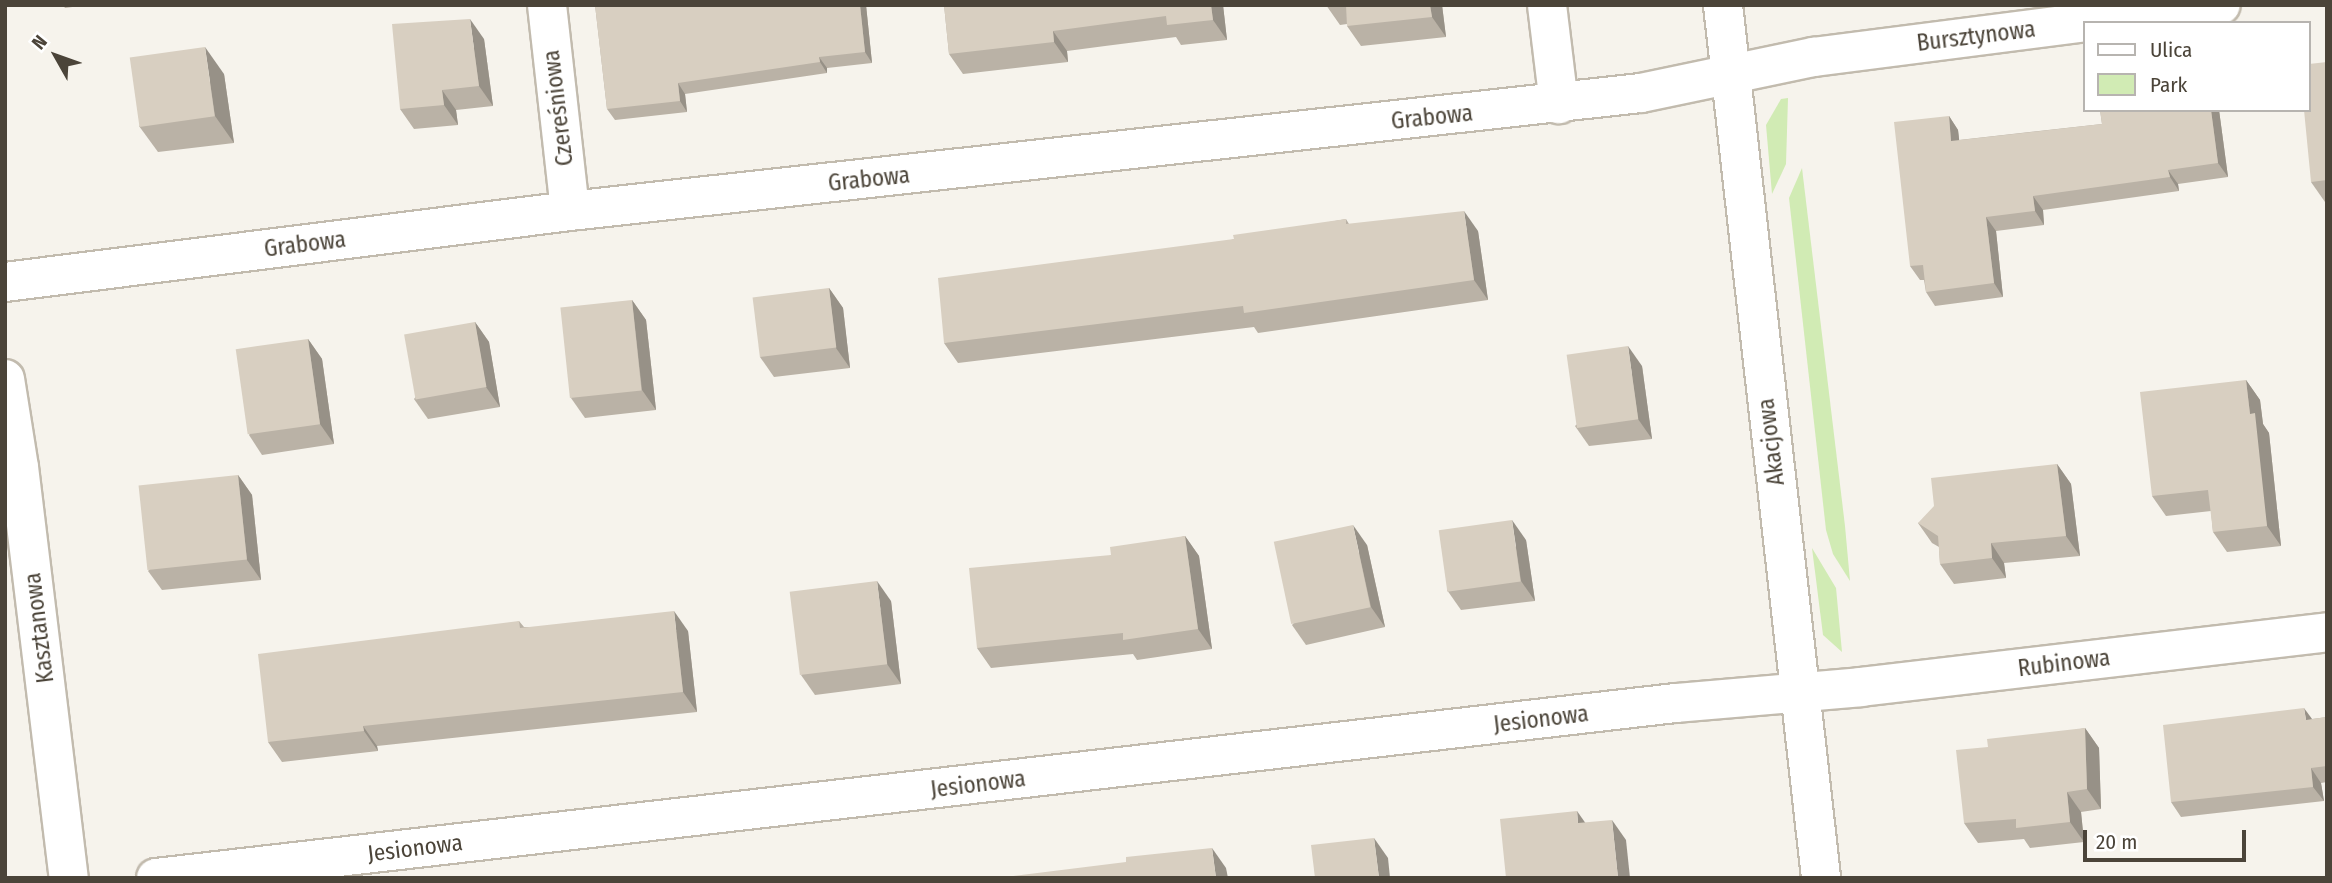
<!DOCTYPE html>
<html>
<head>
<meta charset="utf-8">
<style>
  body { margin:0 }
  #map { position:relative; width:2332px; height:883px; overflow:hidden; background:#f6f3ec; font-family:"Fira Sans Condensed",sans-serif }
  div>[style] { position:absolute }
  .green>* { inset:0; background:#d1ebb4 }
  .roads { filter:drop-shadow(2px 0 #c2bbae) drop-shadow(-2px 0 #c2bbae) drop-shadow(0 2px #c2bbae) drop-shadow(0 -2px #c2bbae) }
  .minor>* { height:38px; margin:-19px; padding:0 19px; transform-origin:19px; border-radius:19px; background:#fff }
  .wall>* { inset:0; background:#bab2a6 }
  .shaded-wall>* { inset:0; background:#979187 }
  .building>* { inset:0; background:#d8cfc1; transform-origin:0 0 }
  span { translate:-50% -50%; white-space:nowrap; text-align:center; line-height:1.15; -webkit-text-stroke:5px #fff; paint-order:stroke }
  .street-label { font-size:23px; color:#4b4439 }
  .frame { position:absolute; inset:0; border:7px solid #4b4439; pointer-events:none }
  .legend { position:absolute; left:2083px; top:21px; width:228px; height:91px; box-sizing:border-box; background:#fff; border:2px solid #b7b4b0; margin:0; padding:9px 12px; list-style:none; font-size:21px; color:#4b4439 }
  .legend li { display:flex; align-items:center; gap:14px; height:35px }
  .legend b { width:35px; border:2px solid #b7b4b0 }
  .north { position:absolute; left:21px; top:21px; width:70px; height:70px; -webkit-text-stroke:5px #fff; paint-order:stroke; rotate:310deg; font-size:19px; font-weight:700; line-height:28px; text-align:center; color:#4b4439 }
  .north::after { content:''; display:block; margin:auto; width:24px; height:32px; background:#4b4439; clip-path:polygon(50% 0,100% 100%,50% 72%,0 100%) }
  .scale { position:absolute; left:2083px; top:830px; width:163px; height:32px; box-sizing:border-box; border:4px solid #4b4439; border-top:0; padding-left:9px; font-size:21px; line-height:24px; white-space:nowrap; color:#4b4439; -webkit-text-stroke:5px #fff; paint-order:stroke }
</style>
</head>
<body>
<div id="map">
  <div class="green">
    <div style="clip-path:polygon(1788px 98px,1786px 164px,1772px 194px,1766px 125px,1781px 99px)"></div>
    <div style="clip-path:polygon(1802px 168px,1845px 526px,1850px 581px,1833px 554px,1826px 530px,1789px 198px)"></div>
    <div style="clip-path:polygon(1812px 548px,1836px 588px,1842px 652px,1823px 635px)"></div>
  </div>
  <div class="roads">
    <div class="minor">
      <div style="left:547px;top:5px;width:207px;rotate:83.6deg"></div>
      <div style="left:1547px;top:5px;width:100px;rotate:83.1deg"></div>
      <div style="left:1723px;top:5px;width:878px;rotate:83.59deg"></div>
      <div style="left:5px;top:282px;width:569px;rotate:-7.16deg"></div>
      <div style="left:570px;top:211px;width:1077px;rotate:-6.29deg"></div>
      <div style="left:1641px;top:93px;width:177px;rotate:-11.8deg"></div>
      <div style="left:1814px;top:57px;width:410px;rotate:-7.3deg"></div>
      <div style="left:5px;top:379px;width:89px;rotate:81deg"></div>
      <div style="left:19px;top:467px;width:414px;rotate:83.1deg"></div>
      <div style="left:156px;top:878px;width:1530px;rotate:-6.57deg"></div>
      <div style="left:1676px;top:703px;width:186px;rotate:-4.9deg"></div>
      <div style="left:1861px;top:687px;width:469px;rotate:-6.7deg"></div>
    </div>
  </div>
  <div class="wall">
    <div style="clip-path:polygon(63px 5px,87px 5px,65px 8px)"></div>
    <div style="clip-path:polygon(595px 5px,866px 5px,872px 63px,827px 68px,827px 73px,685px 94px,687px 112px,615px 120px,607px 109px)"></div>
    <div style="clip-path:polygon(944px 5px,1223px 5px,1227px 40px,1181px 45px,1176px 37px,1067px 51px,1068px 62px,963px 74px,949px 54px)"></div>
    <div style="clip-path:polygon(1326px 5px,1442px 5px,1446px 37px,1361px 46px,1347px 26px,1347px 24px,1340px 25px)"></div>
    <div style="clip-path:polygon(484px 39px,493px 106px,456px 110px,458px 125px,414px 129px,400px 109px)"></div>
    <div style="clip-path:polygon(2327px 62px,2327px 202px,2325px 202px,2311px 182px)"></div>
    <div style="clip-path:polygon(224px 74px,234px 143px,158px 152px,139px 126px)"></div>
    <div style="clip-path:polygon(2100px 110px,2219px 110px,2228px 177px,2178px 184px,2179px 191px,2043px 210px,2044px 225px,1996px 231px,2003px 297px,1935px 306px,1926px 292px,1924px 280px,1920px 280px,1910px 266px,1949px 116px,1958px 130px,1959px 140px,2102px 124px)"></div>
    <div style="clip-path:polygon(1346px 219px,1349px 224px,1478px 231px,1488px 300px,1258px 333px,1254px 327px,958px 363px,944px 343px,1234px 239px)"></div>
    <div style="clip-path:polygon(829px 288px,843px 308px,850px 368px,774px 377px,760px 357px)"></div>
    <div style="clip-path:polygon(632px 300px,646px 320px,656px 410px,585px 418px,571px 398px)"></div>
    <div style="clip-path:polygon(475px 322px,489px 342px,500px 407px,428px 419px,414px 399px)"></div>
    <div style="clip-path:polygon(308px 339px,322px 359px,334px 444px,262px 455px,249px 435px)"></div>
    <div style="clip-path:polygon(1642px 366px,1652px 439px,1589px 446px,1575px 426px)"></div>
    <div style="clip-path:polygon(2246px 380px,2260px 400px,2263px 424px,2269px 433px,2281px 546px,2227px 552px,2213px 532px,2211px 511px,2166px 516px,2152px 496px)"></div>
    <div style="clip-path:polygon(2057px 464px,2071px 484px,2080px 556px,2004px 563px,2006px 578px,1954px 584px,1940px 564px,1939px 547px,1932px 543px,1918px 523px)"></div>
    <div style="clip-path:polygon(238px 475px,252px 495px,261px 580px,162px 590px,148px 571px)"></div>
    <div style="clip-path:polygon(1185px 536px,1199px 556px,1212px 649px,1137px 660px,1133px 654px,991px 668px,977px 648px,1111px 555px)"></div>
    <div style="clip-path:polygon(1526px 540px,1535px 601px,1461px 610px,1447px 590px)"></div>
    <div style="clip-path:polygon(1367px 545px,1385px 627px,1306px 645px,1292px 625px)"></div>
    <div style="clip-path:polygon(891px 601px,901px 684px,815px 695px,801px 675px)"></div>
    <div style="clip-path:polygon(519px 621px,524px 627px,688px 631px,697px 712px,377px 746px,378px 751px,282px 762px,268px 742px)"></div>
    <div style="clip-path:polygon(2327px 717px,2327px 782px,2321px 783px,2324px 801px,2181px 817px,2171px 802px,2312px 719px)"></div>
    <div style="clip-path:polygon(2085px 728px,2099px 748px,2101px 809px,2081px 812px,2084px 842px,2030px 848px,2024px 839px,1978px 843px,1964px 823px,1988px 747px)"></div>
  </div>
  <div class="shaded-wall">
    <div style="clip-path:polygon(860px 5px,866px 5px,872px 63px,865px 52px)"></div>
    <div style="clip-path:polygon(1211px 5px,1223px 5px,1227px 40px,1213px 20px)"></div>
    <div style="clip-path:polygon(1430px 5px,1442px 5px,1446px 37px,1432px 17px)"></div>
    <div style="clip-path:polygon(470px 19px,484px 39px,493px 106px,479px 86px)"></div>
    <div style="clip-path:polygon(1053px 31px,1067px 51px,1068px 62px,1054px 42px)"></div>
    <div style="clip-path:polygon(205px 47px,224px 74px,234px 143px,215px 116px)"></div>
    <div style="clip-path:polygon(819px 57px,827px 68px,827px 73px,820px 62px)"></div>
    <div style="clip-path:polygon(678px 83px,685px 94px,687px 112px,680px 101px)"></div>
    <div style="clip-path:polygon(442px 90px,456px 110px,458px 125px,444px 105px)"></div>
    <div style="clip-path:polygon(2211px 110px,2219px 110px,2228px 177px,2218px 163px)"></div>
    <div style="clip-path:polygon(1949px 116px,1958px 130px,1961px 155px,1951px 141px)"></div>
    <div style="clip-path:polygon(2168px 170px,2178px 184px,2179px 191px,2170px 177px)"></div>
    <div style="clip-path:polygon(2033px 196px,2043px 210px,2044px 225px,2035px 211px)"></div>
    <div style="clip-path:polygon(1464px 211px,1478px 231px,1488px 300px,1474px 280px)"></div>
    <div style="clip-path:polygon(1986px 217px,1996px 231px,2003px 297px,1994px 283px)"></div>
    <div style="clip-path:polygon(829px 288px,843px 308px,850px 368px,836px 348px)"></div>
    <div style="clip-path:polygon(632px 300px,646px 320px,656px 410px,642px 390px)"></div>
    <div style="clip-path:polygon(475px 322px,489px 342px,500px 407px,486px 387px)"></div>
    <div style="clip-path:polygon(308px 339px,322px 359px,334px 444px,320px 424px)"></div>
    <div style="clip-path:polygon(1628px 346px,1642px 366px,1652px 439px,1638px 419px)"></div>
    <div style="clip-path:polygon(2246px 380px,2260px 400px,2263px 424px,2269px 433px,2281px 546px,2267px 526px,2250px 414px)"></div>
    <div style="clip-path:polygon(2057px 464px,2071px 484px,2080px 556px,2066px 536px)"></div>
    <div style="clip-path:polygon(238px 475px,252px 495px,261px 580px,247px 560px)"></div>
    <div style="clip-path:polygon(1512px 520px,1526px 540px,1535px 601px,1521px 581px)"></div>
    <div style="clip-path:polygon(1353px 525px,1367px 545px,1385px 627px,1371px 607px)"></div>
    <div style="clip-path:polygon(1185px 536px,1199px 556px,1212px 649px,1198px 629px)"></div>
    <div style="clip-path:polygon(1991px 543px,2004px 563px,2006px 578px,1992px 558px)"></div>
    <div style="clip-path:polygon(877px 581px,891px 601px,901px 684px,887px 664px)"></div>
    <div style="clip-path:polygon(674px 611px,688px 631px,697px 712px,683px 692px)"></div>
    <div style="clip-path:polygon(2304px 708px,2315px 723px,2306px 720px)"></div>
    <div style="clip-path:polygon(363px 726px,377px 746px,378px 751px,364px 731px)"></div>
    <div style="clip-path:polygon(2085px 728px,2099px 748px,2101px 809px,2087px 789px)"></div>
    <div style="clip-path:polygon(2311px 768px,2321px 783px,2324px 801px,2313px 787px)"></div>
    <div style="clip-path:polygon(2067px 792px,2081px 812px,2084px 842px,2070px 822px)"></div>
    <div style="clip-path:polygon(1577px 811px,1591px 831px,1578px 823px)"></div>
    <div style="clip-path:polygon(1612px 820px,1626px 840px,1630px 878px,1618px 878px)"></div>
    <div style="clip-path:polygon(1374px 838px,1388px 858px,1390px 878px,1379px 878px)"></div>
    <div style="clip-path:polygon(1212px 848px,1226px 868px,1228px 878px,1216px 878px)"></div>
  </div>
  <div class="building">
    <div style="clip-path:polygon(595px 5px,860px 5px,865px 52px,819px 57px,820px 62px,678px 83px,680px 101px,607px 109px)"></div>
    <div style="clip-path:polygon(944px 5px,1211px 5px,1213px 20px,1167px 25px,1166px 16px,1053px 31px,1054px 42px,949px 54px)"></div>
    <div style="clip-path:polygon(1346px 5px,1430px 5px,1432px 17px,1347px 26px)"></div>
    <div style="clip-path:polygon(470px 19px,479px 86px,442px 90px,444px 105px,400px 109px,392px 24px)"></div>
    <div style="left:205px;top:47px;width:70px;height:76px;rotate:82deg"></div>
    <div style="clip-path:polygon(2327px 62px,2327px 180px,2311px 182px,2304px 110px,2309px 110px,2309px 64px)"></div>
    <div style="clip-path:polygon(2100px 110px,2211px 110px,2218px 163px,2168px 170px,2170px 177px,2033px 196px,2035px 211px,1986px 217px,1994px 283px,1926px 292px,1923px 265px,1910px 266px,1894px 122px,1949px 116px,1951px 141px,2102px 124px)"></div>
    <div style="clip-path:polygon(1464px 211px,1474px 280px,1244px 313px,1243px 306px,944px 343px,938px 278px,1234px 239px,1233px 235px,1346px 219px,1346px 224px)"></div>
    <div style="left:829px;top:288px;width:60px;height:77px;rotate:83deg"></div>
    <div style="left:632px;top:300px;width:91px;height:72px;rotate:84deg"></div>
    <div style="left:475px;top:322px;width:66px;height:72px;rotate:80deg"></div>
    <div style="left:308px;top:339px;width:86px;height:73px;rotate:82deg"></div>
    <div style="left:1628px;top:346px;width:74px;height:62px;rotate:82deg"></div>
    <div style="clip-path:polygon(2246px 380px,2250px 414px,2255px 413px,2267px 526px,2213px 532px,2208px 490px,2152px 496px,2140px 392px)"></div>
    <div style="clip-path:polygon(2057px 464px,2066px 536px,1991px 543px,1992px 558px,1940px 564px,1938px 536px,1918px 523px,1934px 506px,1931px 478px)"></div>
    <div style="left:238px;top:475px;width:85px;height:100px;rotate:84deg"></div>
    <div style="left:1512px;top:520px;width:62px;height:74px;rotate:82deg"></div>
    <div style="left:1353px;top:525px;width:84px;height:81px;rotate:78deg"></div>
    <div style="clip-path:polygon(1185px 536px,1198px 629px,1123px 640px,1123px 633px,977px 648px,969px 568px,1111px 555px,1110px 547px)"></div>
    <div style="left:877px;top:581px;width:84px;height:88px;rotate:83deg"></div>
    <div style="clip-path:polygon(674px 611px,683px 692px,363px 726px,364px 731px,268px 742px,258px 654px,519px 621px,520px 628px)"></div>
    <div style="clip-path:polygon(2304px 708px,2306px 720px,2327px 717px,2327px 766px,2311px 768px,2313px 787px,2171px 802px,2163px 725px)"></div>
    <div style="clip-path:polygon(2085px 728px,2087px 789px,2067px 792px,2070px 822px,2016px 828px,2016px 819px,1964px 823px,1956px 750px,1988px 747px,1987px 739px)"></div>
    <div style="clip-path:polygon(1577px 811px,1578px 823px,1612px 820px,1618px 878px,1506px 878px,1500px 819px)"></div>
    <div style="clip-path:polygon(1374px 838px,1379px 878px,1315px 878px,1311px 845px)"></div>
    <div style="clip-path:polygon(1212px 848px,1216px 878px,997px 878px,1126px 862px,1126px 857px)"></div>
  </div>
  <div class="street-label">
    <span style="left:1976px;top:36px;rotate:-7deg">Bursztynowa</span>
    <span style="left:558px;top:108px;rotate:-97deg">Czereśniowa</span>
    <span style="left:1432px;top:117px;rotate:-6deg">Grabowa</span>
    <span style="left:869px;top:179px;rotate:-6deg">Grabowa</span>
    <span style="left:305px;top:244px;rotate:-7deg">Grabowa</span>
    <span style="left:1771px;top:442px;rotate:-97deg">Akacjowa</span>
    <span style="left:39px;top:628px;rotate:-97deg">Kasztanowa</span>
    <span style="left:2064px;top:663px;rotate:-7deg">Rubinowa</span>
    <span style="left:1541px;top:719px;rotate:-7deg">Jesionowa</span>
    <span style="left:978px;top:784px;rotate:-7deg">Jesionowa</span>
    <span style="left:415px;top:848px;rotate:-7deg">Jesionowa</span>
  </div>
  <div class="frame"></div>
  <ul class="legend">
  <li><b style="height:9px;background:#fff"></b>Ulica</li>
  <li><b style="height:19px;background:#d1ebb4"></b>Park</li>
  </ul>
  <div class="north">N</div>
  <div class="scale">20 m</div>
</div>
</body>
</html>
